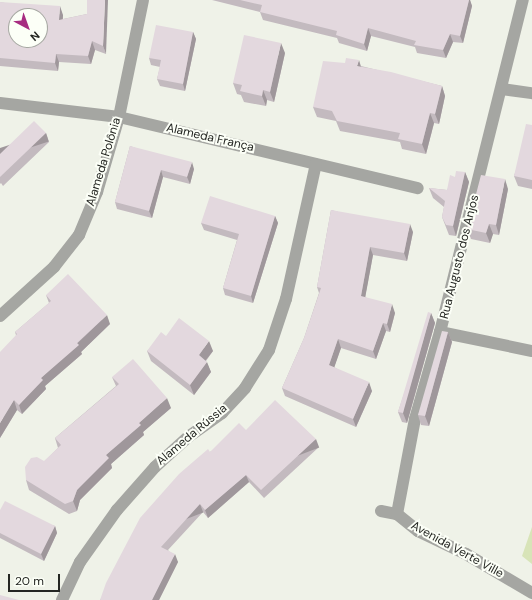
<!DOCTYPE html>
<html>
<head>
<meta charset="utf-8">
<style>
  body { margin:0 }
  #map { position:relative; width:532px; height:600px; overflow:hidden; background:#eff2e8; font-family:"DM Sans",sans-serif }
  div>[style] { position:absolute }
  .green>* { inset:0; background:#d8e4b8 }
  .minor>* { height:12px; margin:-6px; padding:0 6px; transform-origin:6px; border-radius:6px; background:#a5a6a2 }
  .wall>* { inset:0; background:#c3babf }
  .shaded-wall>* { inset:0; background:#9f979b; transform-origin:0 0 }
  .building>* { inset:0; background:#e3d8de }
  span { translate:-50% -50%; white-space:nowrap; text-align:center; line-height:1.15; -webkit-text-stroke:4px #fcfff7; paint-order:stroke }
  .street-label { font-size:12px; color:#242622 }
  .north { position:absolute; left:8px; top:8px; width:40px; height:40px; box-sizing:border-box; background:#fcfff7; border:1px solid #a6a8a2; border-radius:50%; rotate:139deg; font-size:11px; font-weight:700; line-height:16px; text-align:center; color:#242622 }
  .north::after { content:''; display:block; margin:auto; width:14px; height:18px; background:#a72c81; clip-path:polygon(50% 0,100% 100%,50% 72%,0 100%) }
  .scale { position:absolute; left:8px; top:574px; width:52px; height:18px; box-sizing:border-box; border:2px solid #242622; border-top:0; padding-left:5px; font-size:12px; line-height:14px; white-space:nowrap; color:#242622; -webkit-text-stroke:3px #fcfff7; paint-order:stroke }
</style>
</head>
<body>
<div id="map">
  <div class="green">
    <div style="clip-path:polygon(532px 527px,532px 564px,522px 556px)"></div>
  </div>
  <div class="minor">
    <div style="left:502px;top:89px;width:30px;rotate:8deg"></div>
    <div style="left:0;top:103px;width:120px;rotate:6.7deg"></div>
    <div style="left:119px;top:117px;width:307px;rotate:13.4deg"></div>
    <div style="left:0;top:316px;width:73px;rotate:-42.2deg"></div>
    <div style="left:54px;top:267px;width:41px;rotate:-52deg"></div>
    <div style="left:79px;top:235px;width:47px;rotate:-67.3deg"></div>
    <div style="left:97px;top:192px;width:78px;rotate:-73.7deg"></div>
    <div style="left:119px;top:117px;width:119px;rotate:-78.4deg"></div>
    <div style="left:440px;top:332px;width:94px;rotate:11.7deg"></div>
    <div style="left:381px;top:511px;width:16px;rotate:11deg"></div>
    <div style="left:397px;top:514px;width:27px;rotate:39deg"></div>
    <div style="left:418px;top:531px;width:53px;rotate:25.6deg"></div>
    <div style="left:466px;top:554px;width:77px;rotate:30.6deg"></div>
    <div style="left:397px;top:514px;width:97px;rotate:-79.3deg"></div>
    <div style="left:415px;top:419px;width:91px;rotate:-74deg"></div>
    <div style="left:440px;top:332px;width:342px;rotate:-76deg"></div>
    <div style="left:62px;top:600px;width:42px;rotate:-64.7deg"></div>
    <div style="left:80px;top:562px;width:64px;rotate:-54.6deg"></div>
    <div style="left:117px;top:510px;width:57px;rotate:-48.5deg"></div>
    <div style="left:155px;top:467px;width:45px;rotate:-42.3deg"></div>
    <div style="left:188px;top:437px;width:42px;rotate:-35.2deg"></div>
    <div style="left:222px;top:413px;width:34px;rotate:-47deg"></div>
    <div style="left:245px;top:388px;width:45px;rotate:-57.7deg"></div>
    <div style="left:269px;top:350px;width:54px;rotate:-71.6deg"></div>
    <div style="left:286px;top:299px;width:138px;rotate:-77.5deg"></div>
  </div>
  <div class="wall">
    <div style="clip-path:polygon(87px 0,106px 54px,95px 50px,91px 64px,59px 62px,58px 71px,0 66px,0 2px,63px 15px,63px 19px,87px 14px)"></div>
    <div style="clip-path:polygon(212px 0,470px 0,472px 6px,463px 43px,453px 42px,446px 58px,417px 53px,415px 47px,371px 36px,367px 51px,339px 43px,337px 38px,263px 20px,260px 12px)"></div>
    <div style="clip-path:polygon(193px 32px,196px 39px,185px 91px,160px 86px,157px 79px,160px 67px,151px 65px,149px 58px)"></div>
    <div style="clip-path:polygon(285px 53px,274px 102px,267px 100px,266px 106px,244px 102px,241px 95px,237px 94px,233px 83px)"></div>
    <div style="clip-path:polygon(361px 66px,442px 86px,445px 96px,439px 124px,434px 123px,426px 154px,402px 149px,400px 142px,340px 131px,336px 121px,317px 117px,313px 107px)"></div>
    <div style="clip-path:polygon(532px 125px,532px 189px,518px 186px,514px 176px)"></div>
    <div style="clip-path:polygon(46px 133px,49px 142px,3px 186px,1px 183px,0 184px,0 154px)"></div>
    <div style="clip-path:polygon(130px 146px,194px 169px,190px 184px,163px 177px,152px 218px,117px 209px,115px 202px)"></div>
    <div style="clip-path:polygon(465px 172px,469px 182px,456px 236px,449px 235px,442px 217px,444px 207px,433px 198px,429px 188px,447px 190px,455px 177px)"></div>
    <div style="clip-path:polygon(508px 189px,499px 235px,493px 234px,490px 243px,471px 239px,467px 229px)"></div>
    <div style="clip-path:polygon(331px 210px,413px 232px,407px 261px,373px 255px,365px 297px,395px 313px,390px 332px,386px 331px,376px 359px,341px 348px,334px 367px,372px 391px,356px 427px,285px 396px,282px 388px,304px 338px,319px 293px,317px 287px)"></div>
    <div style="clip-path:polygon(275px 216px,278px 223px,253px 303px,225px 295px,223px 288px,237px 240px,204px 230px,201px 223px)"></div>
    <div style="clip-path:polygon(46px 295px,110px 324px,81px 352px,82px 354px,45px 386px,46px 389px,22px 414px,17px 410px,0 438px,16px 335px,15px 332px,49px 303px)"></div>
    <div style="clip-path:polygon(431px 313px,435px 323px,407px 423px,402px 422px,398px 412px)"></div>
    <div style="clip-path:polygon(448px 332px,452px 342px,429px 426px,421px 425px,418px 415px)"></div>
    <div style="clip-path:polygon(166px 336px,213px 351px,206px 361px,211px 372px,194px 395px,151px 361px,147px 351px)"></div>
    <div style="clip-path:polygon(112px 377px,171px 408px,143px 432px,144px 435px,111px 464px,112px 468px,80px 500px,77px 511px,69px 514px,29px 490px,26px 480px,58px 448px,55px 438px,116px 386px)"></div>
    <div style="clip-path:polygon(246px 430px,319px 447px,264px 498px,249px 482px,208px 518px,203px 512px,168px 550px,178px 562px,159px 600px,100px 600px,210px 452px)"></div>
    <div style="clip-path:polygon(0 510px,55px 526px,57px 533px,44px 561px,0 538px)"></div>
  </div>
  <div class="shaded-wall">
    <div style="clip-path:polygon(105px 0,108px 0,106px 54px,103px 46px)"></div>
    <div style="clip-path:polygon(469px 0,470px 0,472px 6px,463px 43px,460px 36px)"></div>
    <div style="clip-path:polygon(60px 6px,63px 15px,62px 28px,59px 20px)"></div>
    <div style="clip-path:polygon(368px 28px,371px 36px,367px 51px,364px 44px)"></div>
    <div style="clip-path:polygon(193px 32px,196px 39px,185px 91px,183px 84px)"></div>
    <div style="clip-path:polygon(450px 34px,453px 42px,446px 58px,443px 50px)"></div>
    <div style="clip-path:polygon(92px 41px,95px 50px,91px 64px,88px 56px)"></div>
    <div style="clip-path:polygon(281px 43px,285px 53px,274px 102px,270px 92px)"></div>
    <div style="clip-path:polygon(56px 54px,59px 62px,58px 71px,55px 63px)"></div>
    <div style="clip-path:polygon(359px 60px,362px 70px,357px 66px)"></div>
    <div style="clip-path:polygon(442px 86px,445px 96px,439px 124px,435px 114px)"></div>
    <div style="clip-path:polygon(263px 90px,267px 100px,266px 106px,262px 96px)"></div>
    <div style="clip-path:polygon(430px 113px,434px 123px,426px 154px,422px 144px)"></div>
    <div style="left:46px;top:133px;width:9px;height:64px;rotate:72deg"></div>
    <div style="clip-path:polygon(192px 162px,194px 169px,190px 184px,187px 177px)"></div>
    <div style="clip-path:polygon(161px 170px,163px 177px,152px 218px,149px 211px)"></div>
    <div style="clip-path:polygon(465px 172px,469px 182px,456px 236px,453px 226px)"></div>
    <div style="clip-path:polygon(505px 179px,508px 189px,499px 235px,496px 225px)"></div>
    <div style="clip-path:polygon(275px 216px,278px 223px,253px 303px,251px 296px)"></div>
    <div style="clip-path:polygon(410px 224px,413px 232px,407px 261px,404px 253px)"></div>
    <div style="clip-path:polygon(489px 224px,493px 234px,490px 243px,486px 233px)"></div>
    <div style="clip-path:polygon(370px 247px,373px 255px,364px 304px,361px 296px)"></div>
    <div style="clip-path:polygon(392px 304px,395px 313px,390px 332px,387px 324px)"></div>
    <div style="clip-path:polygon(431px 313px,435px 323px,407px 423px,403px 413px,404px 407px)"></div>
    <div style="clip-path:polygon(107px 315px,110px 324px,81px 352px,82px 354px,45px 386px,46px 389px,22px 414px,19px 405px,41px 378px)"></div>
    <div style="clip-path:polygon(383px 323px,386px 331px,376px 359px,373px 351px)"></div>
    <div style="clip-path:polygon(448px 332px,452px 342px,429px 426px,425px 416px)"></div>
    <div style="clip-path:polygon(338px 339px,341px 348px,332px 374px,329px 365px)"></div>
    <div style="clip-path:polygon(209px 341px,213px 351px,202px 365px,199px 355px)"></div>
    <div style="clip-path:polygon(207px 362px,211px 372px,194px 395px,190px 385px)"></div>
    <div style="clip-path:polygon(369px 382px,372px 391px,356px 427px,353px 419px)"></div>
    <div style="clip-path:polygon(167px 398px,171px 408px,143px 432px,144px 435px,111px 464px,112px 468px,80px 500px,77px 511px,73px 501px,77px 490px,106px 455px,139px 423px)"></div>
    <div style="clip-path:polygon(14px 400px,17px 410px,0 438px,0 423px)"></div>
    <div style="left:316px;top:439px;width:9px;height:75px;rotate:69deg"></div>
    <div style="clip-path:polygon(246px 475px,249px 482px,208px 518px,205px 510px)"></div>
    <div style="left:200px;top:504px;width:9px;height:58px;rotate:69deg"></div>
    <div style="clip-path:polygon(55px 526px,57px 533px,44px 561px,41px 554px)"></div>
    <div style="clip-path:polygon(175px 554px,178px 562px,159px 600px,152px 600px)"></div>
  </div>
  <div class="building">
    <div style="clip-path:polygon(evenodd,87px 0,105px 0,103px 46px,92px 41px,88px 56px,56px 54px,55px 63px,0 58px,0 2px,60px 6px,59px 20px,87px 14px,87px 0,16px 16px,40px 16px,40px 40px,16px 40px,16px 16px)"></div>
    <div style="clip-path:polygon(240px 0,469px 0,460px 36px,450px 34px,443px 50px,414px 45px,416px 41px,368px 28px,364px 44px,336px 35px,337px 31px,260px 12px,262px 5px)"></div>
    <div style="clip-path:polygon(156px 25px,193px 32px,183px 84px,157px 79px,161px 60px,149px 58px)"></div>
    <div style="clip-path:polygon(244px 35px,281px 43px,270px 92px,263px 90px,262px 96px,240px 91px,242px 85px,233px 83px)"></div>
    <div style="clip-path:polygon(346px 58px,359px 60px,357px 66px,391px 72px,442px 86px,435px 114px,430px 113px,422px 144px,398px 139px,400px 133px,337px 121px,332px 111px,313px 107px,323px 61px,345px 63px)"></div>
    <div style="clip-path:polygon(34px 121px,46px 133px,0 177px,0 154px)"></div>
    <div style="clip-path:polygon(526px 124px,532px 125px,532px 180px,514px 176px)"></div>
    <div style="clip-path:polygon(130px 146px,192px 162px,187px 177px,161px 170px,149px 211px,115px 202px)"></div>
    <div style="clip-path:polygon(456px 171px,465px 172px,453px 226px,446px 225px,442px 217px,445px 201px,429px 188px,447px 190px,450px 175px,455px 177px)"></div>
    <div style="clip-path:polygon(481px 175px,505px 179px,496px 225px,489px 224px,486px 233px,467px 229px)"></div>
    <div style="clip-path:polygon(210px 196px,275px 216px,251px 296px,223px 288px,239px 234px,201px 223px)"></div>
    <div style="clip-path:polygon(331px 210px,410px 224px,404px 253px,370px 247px,361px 296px,392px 304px,387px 324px,383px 323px,373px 351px,338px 339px,329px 365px,369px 382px,353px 419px,282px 388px,304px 338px,321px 288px,317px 287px)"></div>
    <div style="clip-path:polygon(68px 274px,107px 315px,77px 343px,79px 345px,41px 378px,43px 380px,19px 405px,14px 400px,0 423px,0 352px,17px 334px,15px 332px,51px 301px,46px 295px)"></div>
    <div style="clip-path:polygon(428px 312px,431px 313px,403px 413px,398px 412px)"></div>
    <div style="clip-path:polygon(179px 318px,209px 341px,199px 355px,207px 362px,190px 385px,147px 351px,161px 332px,166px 336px)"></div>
    <div style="clip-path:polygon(442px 331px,448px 332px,425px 416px,418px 415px)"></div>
    <div style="clip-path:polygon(133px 359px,167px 398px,139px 423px,141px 425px,106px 455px,109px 458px,77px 490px,73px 501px,65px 504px,26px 480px,25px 467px,31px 458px,37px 457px,44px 461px,61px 445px,55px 438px,119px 384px,112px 377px)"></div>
    <div style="clip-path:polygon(275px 400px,316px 439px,261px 490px,246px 475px,205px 510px,200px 504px,161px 547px,175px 554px,152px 600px,100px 600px,106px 583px,140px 518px,179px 474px,208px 449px,210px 452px,239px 423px,246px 430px)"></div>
    <div style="clip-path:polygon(5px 501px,55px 526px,41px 554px,0 533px,0 510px)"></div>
    <div style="clip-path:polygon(0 595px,19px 600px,0 600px)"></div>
  </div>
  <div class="street-label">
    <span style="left:210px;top:138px;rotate:13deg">Alameda França</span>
    <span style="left:104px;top:162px;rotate:-73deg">Alameda Polônia</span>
    <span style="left:460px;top:257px;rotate:-76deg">Rua Augusto dos Anjos</span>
    <span style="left:192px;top:435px;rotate:-40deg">Alameda Rússia</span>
    <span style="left:457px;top:550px;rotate:29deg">Avenida Verte Ville</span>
  </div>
  <div class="north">N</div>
  <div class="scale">20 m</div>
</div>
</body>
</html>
